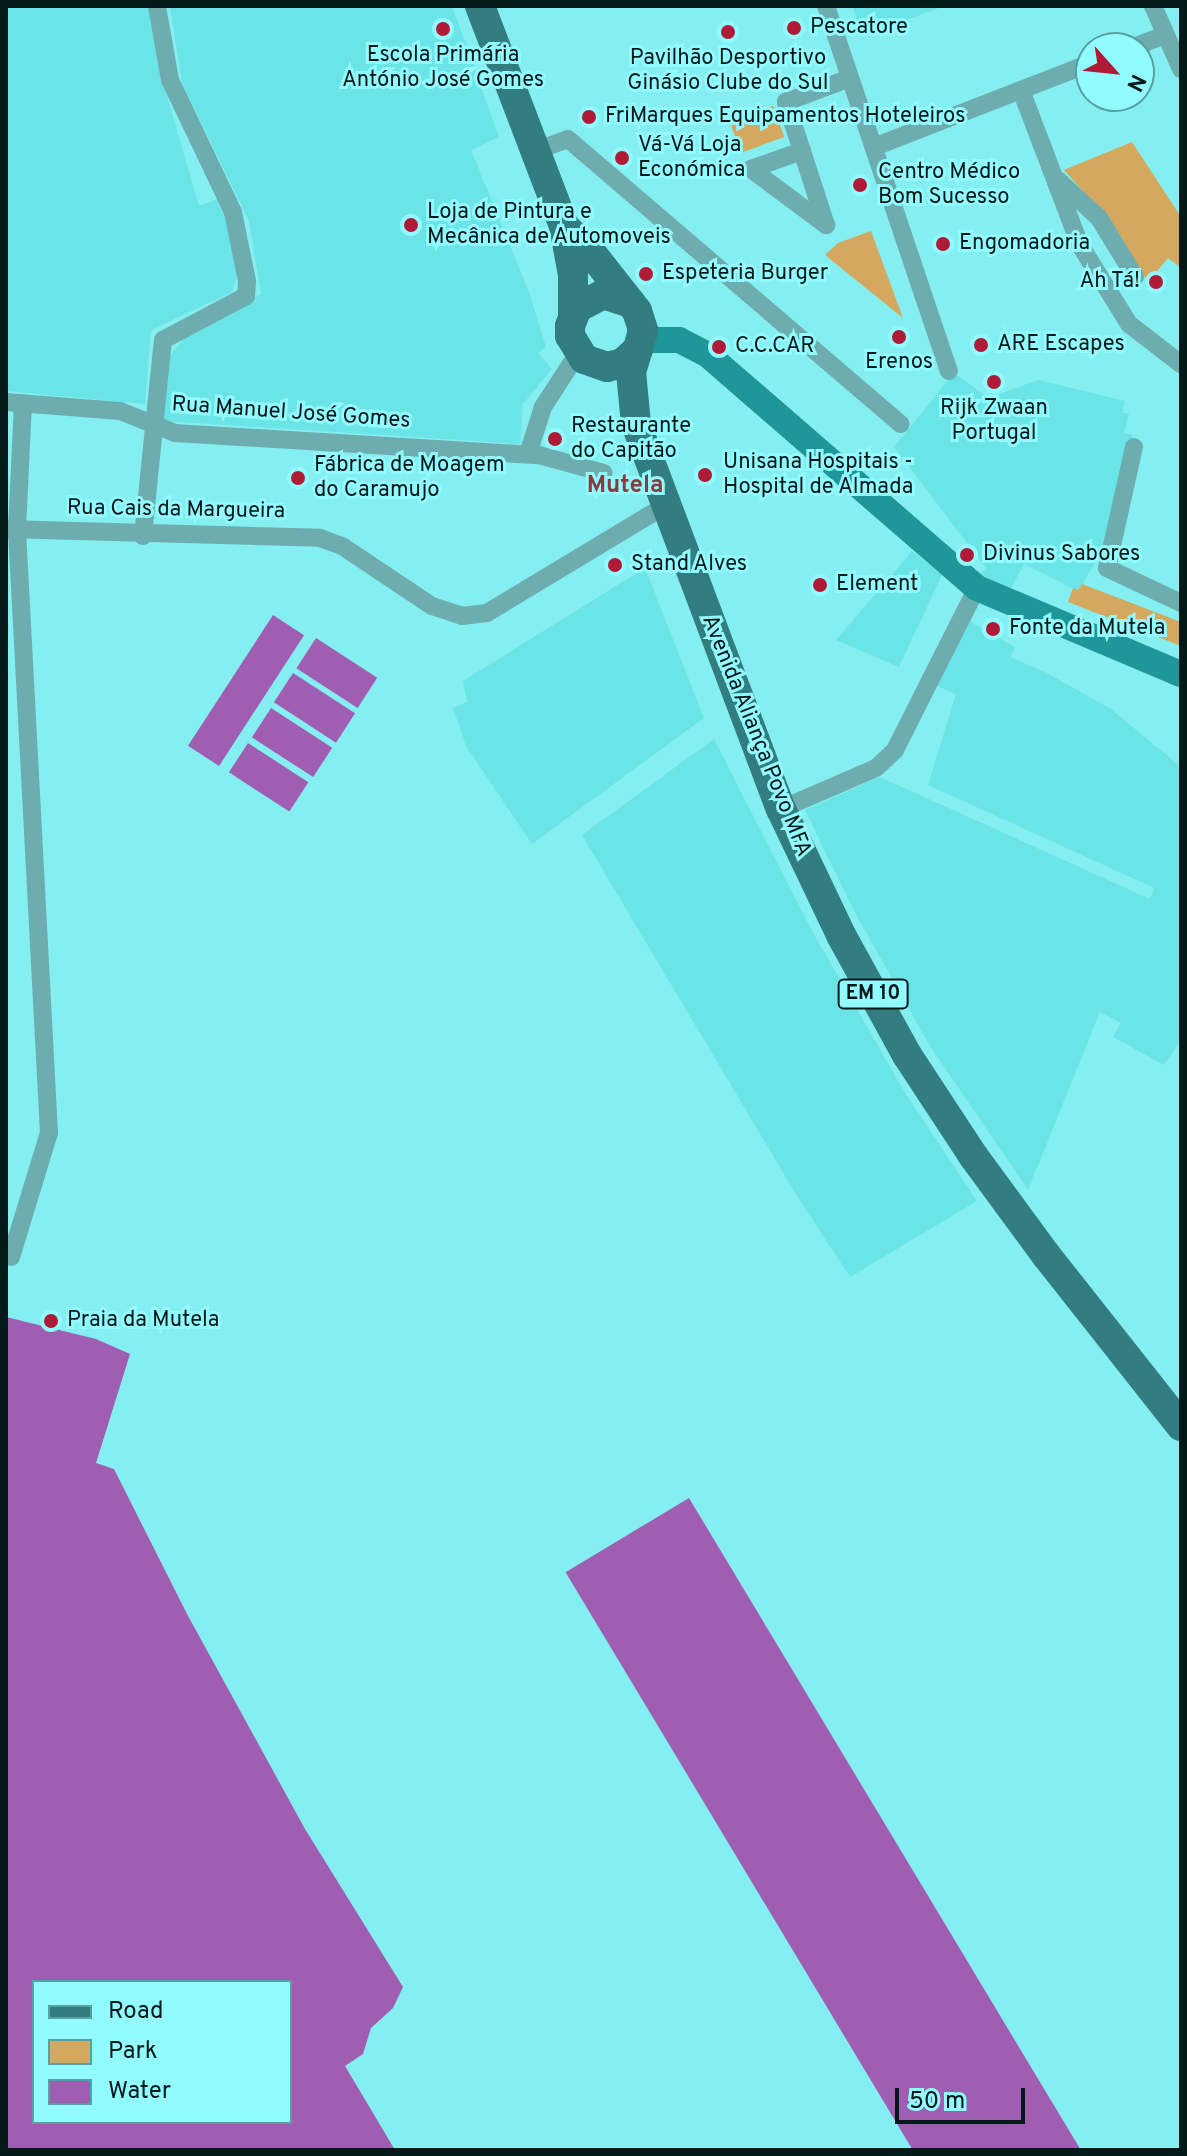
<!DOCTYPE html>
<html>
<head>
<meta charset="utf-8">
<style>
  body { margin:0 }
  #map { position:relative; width:1187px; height:2156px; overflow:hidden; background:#85eef1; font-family:Overpass,sans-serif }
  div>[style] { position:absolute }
  .built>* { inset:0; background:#6be4e8 }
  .green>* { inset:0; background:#d4a85e; transform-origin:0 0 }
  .water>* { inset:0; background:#a05eb3; transform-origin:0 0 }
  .street>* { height:18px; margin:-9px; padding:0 9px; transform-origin:9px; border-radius:9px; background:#6eadaf }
  .secondary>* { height:26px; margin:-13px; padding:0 13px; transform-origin:13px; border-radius:13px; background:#1f9699 }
  .primary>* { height:30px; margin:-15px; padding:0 15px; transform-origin:15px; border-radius:15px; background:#327d80 }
  .dots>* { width:22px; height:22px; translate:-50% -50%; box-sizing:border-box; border:4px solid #92fbff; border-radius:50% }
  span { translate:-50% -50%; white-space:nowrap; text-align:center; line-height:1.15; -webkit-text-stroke:6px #92fbff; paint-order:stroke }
  .shield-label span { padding:2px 6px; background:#92fbff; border:2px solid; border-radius:6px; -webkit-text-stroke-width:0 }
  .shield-label { font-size:20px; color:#021819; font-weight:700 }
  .poi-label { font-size:22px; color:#021819 }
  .left { translate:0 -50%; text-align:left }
  .right { translate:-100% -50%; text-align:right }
  .street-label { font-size:22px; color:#021819 }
  .neighbourhood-label { font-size:24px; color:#863d42; font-weight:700 }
  .frame { position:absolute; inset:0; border:8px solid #021819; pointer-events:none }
  .legend { position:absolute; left:32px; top:1980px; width:260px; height:144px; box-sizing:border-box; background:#92fbff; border:2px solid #58a0a3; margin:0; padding:10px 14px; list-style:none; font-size:24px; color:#021819 }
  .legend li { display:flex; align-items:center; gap:16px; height:40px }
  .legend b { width:40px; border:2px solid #58a0a3 }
  .north { position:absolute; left:1075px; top:32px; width:80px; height:80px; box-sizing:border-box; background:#92fbff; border:2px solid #58a0a3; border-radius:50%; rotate:117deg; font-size:22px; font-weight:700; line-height:32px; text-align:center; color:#021819 }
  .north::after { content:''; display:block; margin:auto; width:28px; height:36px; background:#af1b36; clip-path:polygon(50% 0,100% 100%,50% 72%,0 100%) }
  .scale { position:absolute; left:895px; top:2088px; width:130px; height:36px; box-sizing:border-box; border:4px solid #021819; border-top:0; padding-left:10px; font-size:24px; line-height:28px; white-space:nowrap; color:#021819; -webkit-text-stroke:6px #92fbff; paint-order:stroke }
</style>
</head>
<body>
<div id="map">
  <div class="built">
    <div style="clip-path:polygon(6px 6px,148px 6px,161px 75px,199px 206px,219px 198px,232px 233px,237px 276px,232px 292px,151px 330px,145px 404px,6px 391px)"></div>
    <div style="clip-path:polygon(170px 6px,452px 6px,499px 137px,471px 150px,529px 292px,546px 347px,538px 353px,552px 369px,523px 404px,520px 444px,163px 421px,165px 363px,174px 351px,186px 336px,261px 294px,249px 221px,182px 83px)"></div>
    <div style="clip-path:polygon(852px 6px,944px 6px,864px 36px)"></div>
    <div style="clip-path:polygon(954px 373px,989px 398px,1038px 380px,1125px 401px,1122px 413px,1129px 414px,1124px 433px,1133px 435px,1112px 534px,1078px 591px,1024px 564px,1010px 590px,980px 574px,986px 568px,894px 447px)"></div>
    <div style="clip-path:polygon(912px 551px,942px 575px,899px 667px,836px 640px)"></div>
    <div style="clip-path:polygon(645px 568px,704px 718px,532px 844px,466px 746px,453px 708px,467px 702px,463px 681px)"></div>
    <div style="clip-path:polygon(966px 619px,1015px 647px,1010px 657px,1047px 673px,1111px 709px,1181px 767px,1181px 1040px,1164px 1065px,1113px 1037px,1121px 1023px,1100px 1012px,1028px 1190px,930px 1046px,854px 911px,805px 810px,880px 777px,1150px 899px,1154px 888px,928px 785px,956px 694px,935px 685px)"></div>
    <div style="clip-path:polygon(714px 739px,812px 931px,904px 1091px,977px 1201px,850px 1277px,797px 1196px,582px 835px)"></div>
  </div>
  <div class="green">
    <div style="left:773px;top:106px;width:33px;height:46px;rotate:70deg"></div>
    <div style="clip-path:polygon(1132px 142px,1181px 217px,1181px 268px,1168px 258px,1148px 282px,1100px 210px,1064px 170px)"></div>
    <div style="clip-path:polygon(871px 231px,903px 318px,825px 255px,838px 243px)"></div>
    <div style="clip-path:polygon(1082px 584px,1181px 622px,1181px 646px,1068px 602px,1073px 588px,1078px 590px)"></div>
  </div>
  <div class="water">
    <div style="left:273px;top:615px;width:37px;height:156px;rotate:33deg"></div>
    <div style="left:316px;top:638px;width:73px;height:36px;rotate:33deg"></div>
    <div style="left:293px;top:673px;width:74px;height:35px;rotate:33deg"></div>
    <div style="left:271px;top:708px;width:73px;height:35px;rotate:33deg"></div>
    <div style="left:248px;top:743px;width:72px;height:35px;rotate:33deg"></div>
    <div style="clip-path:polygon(evenodd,6px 1317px,96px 1339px,130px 1354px,96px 1463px,114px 1469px,187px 1614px,305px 1829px,403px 1987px,393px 2008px,371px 2028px,363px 2054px,345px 2066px,395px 2150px,6px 2150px,6px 1317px,290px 1982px,290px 2122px,34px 2122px,34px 1982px,290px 1982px)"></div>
    <div style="left:689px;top:1498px;width:759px;height:144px;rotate:59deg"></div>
  </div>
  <div class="street">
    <div style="left:826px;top:6px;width:385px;rotate:71.4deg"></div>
    <div style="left:1153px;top:6px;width:69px;rotate:66deg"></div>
    <div style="left:1131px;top:48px;width:34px;rotate:-21deg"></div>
    <div style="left:1021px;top:90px;width:166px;rotate:69.2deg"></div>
    <div style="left:1080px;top:245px;width:93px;rotate:58.2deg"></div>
    <div style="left:1129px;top:324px;width:66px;rotate:37.6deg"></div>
    <div style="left:874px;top:147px;width:233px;rotate:-21.2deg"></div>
    <div style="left:802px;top:151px;width:54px;rotate:160.6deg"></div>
    <div style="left:751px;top:169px;width:94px;rotate:36.7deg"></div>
    <div style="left:826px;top:225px;width:78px;rotate:-108deg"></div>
    <div style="left:802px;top:151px;width:52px;rotate:-108.1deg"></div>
    <div style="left:786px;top:102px;width:68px;rotate:-20.6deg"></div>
    <div style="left:537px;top:156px;width:13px;rotate:-45deg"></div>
    <div style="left:546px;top:147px;width:23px;rotate:-20deg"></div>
    <div style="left:568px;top:139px;width:438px;rotate:40.6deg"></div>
    <div style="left:1058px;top:180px;width:56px;rotate:42.8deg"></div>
    <div style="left:1099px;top:218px;width:69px;rotate:58.6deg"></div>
    <div style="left:6px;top:402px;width:114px;rotate:4.5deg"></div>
    <div style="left:120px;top:411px;width:59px;rotate:21.8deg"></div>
    <div style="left:175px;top:433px;width:365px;rotate:3.5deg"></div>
    <div style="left:539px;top:455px;width:67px;rotate:15.5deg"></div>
    <div style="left:1134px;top:447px;width:124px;rotate:102.6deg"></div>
    <div style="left:1107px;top:568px;width:82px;rotate:25.3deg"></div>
    <div style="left:528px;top:454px;width:49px;rotate:-72.3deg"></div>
    <div style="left:543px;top:407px;width:64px;rotate:-57.1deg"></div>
    <div style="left:6px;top:529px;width:314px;rotate:1.6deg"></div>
    <div style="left:320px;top:538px;width:23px;rotate:20deg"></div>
    <div style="left:342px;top:546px;width:108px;rotate:33.7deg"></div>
    <div style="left:432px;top:606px;width:32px;rotate:18deg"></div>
    <div style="left:462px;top:616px;width:25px;rotate:-7deg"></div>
    <div style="left:487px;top:613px;width:209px;rotate:-31.1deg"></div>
    <div style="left:143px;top:536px;width:197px;rotate:-84.2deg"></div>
    <div style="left:163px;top:340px;width:94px;rotate:-27.9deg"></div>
    <div style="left:246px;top:296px;width:15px;rotate:-86deg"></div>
    <div style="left:247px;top:281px;width:70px;rotate:-101.5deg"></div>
    <div style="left:233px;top:212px;width:146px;rotate:-115.5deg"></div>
    <div style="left:170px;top:80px;width:75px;rotate:-100deg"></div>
    <div style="left:781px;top:809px;width:103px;rotate:-23.3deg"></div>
    <div style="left:876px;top:768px;width:26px;rotate:-43deg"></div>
    <div style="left:895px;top:750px;width:182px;rotate:-63.2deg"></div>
    <div style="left:11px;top:1257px;width:130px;rotate:-73deg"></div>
    <div style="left:49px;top:1133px;width:604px;rotate:-93.04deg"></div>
    <div style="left:17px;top:530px;width:127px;rotate:-87.3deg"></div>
  </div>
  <div class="secondary">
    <div style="left:642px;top:340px;width:37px"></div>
    <div style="left:679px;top:340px;width:33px;rotate:27deg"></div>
    <div style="left:708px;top:355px;width:356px;rotate:40.9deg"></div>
    <div style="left:977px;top:588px;width:221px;rotate:22.9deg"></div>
  </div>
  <div class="primary">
    <div style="left:480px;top:6px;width:235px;rotate:69.1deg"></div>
    <div style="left:564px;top:226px;width:50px;rotate:79.6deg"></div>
    <div style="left:573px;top:275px;width:42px;rotate:90deg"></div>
    <div style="left:564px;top:226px;width:41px;rotate:45deg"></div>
    <div style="left:593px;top:255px;width:71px;rotate:51.8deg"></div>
    <div style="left:637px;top:311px;width:20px;rotate:72deg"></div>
    <div style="left:643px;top:330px;width:20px;rotate:105deg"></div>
    <div style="left:638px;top:349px;width:21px;rotate:137deg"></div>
    <div style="left:623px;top:363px;width:16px;rotate:166deg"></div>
    <div style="left:607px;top:367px;width:24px;rotate:-161deg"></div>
    <div style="left:584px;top:359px;width:27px;rotate:-121deg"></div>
    <div style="left:570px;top:336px;width:10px;rotate:-90deg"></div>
    <div style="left:570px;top:326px;width:19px;rotate:-69deg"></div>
    <div style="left:577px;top:308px;width:30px;rotate:-28deg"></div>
    <div style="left:603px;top:294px;width:29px;rotate:18deg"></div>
    <div style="left:638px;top:349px;width:24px;rotate:107deg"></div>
    <div style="left:631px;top:372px;width:52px;rotate:84.5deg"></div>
    <div style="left:636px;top:424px;width:411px;rotate:69.4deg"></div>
    <div style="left:781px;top:809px;width:140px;rotate:64.5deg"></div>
    <div style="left:841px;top:935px;width:137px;rotate:61.2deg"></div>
    <div style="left:907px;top:1055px;width:122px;rotate:56.7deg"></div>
    <div style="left:974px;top:1157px;width:122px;rotate:53.7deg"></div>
    <div style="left:1046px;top:1255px;width:218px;rotate:51.7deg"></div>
  </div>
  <div class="dots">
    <div style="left:794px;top:28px;background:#af1b36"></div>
    <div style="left:443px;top:29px;background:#af1b36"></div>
    <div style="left:728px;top:32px;background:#af1b36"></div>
    <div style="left:589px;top:117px;background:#af1b36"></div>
    <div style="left:622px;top:158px;background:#af1b36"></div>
    <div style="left:860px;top:185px;background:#af1b36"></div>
    <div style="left:411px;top:225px;background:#af1b36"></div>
    <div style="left:943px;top:244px;background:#af1b36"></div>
    <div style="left:646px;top:274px;background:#af1b36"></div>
    <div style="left:1156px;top:282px;background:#af1b36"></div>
    <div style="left:899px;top:337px;background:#af1b36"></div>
    <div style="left:981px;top:345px;background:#af1b36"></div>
    <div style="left:719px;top:347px;background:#af1b36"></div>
    <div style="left:994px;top:382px;background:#af1b36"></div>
    <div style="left:555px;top:439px;background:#af1b36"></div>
    <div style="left:705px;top:475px;background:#af1b36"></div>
    <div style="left:298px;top:478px;background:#af1b36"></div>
    <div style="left:967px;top:555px;background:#af1b36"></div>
    <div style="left:615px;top:565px;background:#af1b36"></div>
    <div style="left:820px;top:585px;background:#af1b36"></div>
    <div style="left:993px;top:629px;background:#af1b36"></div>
    <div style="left:51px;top:1321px;background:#af1b36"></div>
  </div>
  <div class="shield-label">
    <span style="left:873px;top:994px">EM 10</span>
  </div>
  <div class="poi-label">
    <span class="left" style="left:810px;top:28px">Pescatore</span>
    <span style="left:443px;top:68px">Escola Primária<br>António José Gomes</span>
    <span style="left:728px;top:71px">Pavilhão Desportivo<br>Ginásio Clube do Sul</span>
    <span class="left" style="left:605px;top:117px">FriMarques Equipamentos Hoteleiros</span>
    <span class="left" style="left:638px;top:158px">Vá-Vá Loja<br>Económica</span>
    <span class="left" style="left:878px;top:185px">Centro Médico<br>Bom Sucesso</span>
    <span class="left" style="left:427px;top:225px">Loja de Pintura e<br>Mecânica de Automoveis</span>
    <span class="left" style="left:959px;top:244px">Engomadoria</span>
    <span class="left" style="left:662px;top:274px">Espeteria Burger</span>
    <span class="right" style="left:1140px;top:282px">Ah Tá!</span>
    <span class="left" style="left:997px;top:345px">ARE Escapes</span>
    <span class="left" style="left:735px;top:347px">C.C.CAR</span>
    <span style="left:899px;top:363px">Erenos</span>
    <span style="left:994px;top:421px">Rijk Zwaan<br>Portugal</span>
    <span class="left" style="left:571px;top:439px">Restaurante<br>do Capitão</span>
    <span class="left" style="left:723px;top:475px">Unisana Hospitais -<br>Hospital de Almada</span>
    <span class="left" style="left:314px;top:478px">Fábrica de Moagem<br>do Caramujo</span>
    <span class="left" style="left:983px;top:555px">Divinus Sabores</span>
    <span class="left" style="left:631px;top:565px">Stand Alves</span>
    <span class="left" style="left:836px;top:585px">Element</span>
    <span class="left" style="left:1009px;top:629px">Fonte da Mutela</span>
    <span class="left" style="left:67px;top:1321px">Praia da Mutela</span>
  </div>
  <div class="street-label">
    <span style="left:291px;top:413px;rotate:4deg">Rua Manuel José Gomes</span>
    <span style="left:176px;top:510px;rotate:1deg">Rua Cais da Margueira</span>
    <span style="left:756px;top:736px;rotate:68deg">Avenida Aliança Povo MFA</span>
  </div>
  <div class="neighbourhood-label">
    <span style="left:625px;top:487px">Mutela</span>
  </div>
  <div class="frame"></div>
  <ul class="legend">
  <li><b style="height:10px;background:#327d80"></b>Road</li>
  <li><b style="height:22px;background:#d4a85e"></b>Park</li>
  <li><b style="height:22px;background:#a05eb3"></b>Water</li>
  </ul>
  <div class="north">N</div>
  <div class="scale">50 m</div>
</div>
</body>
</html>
